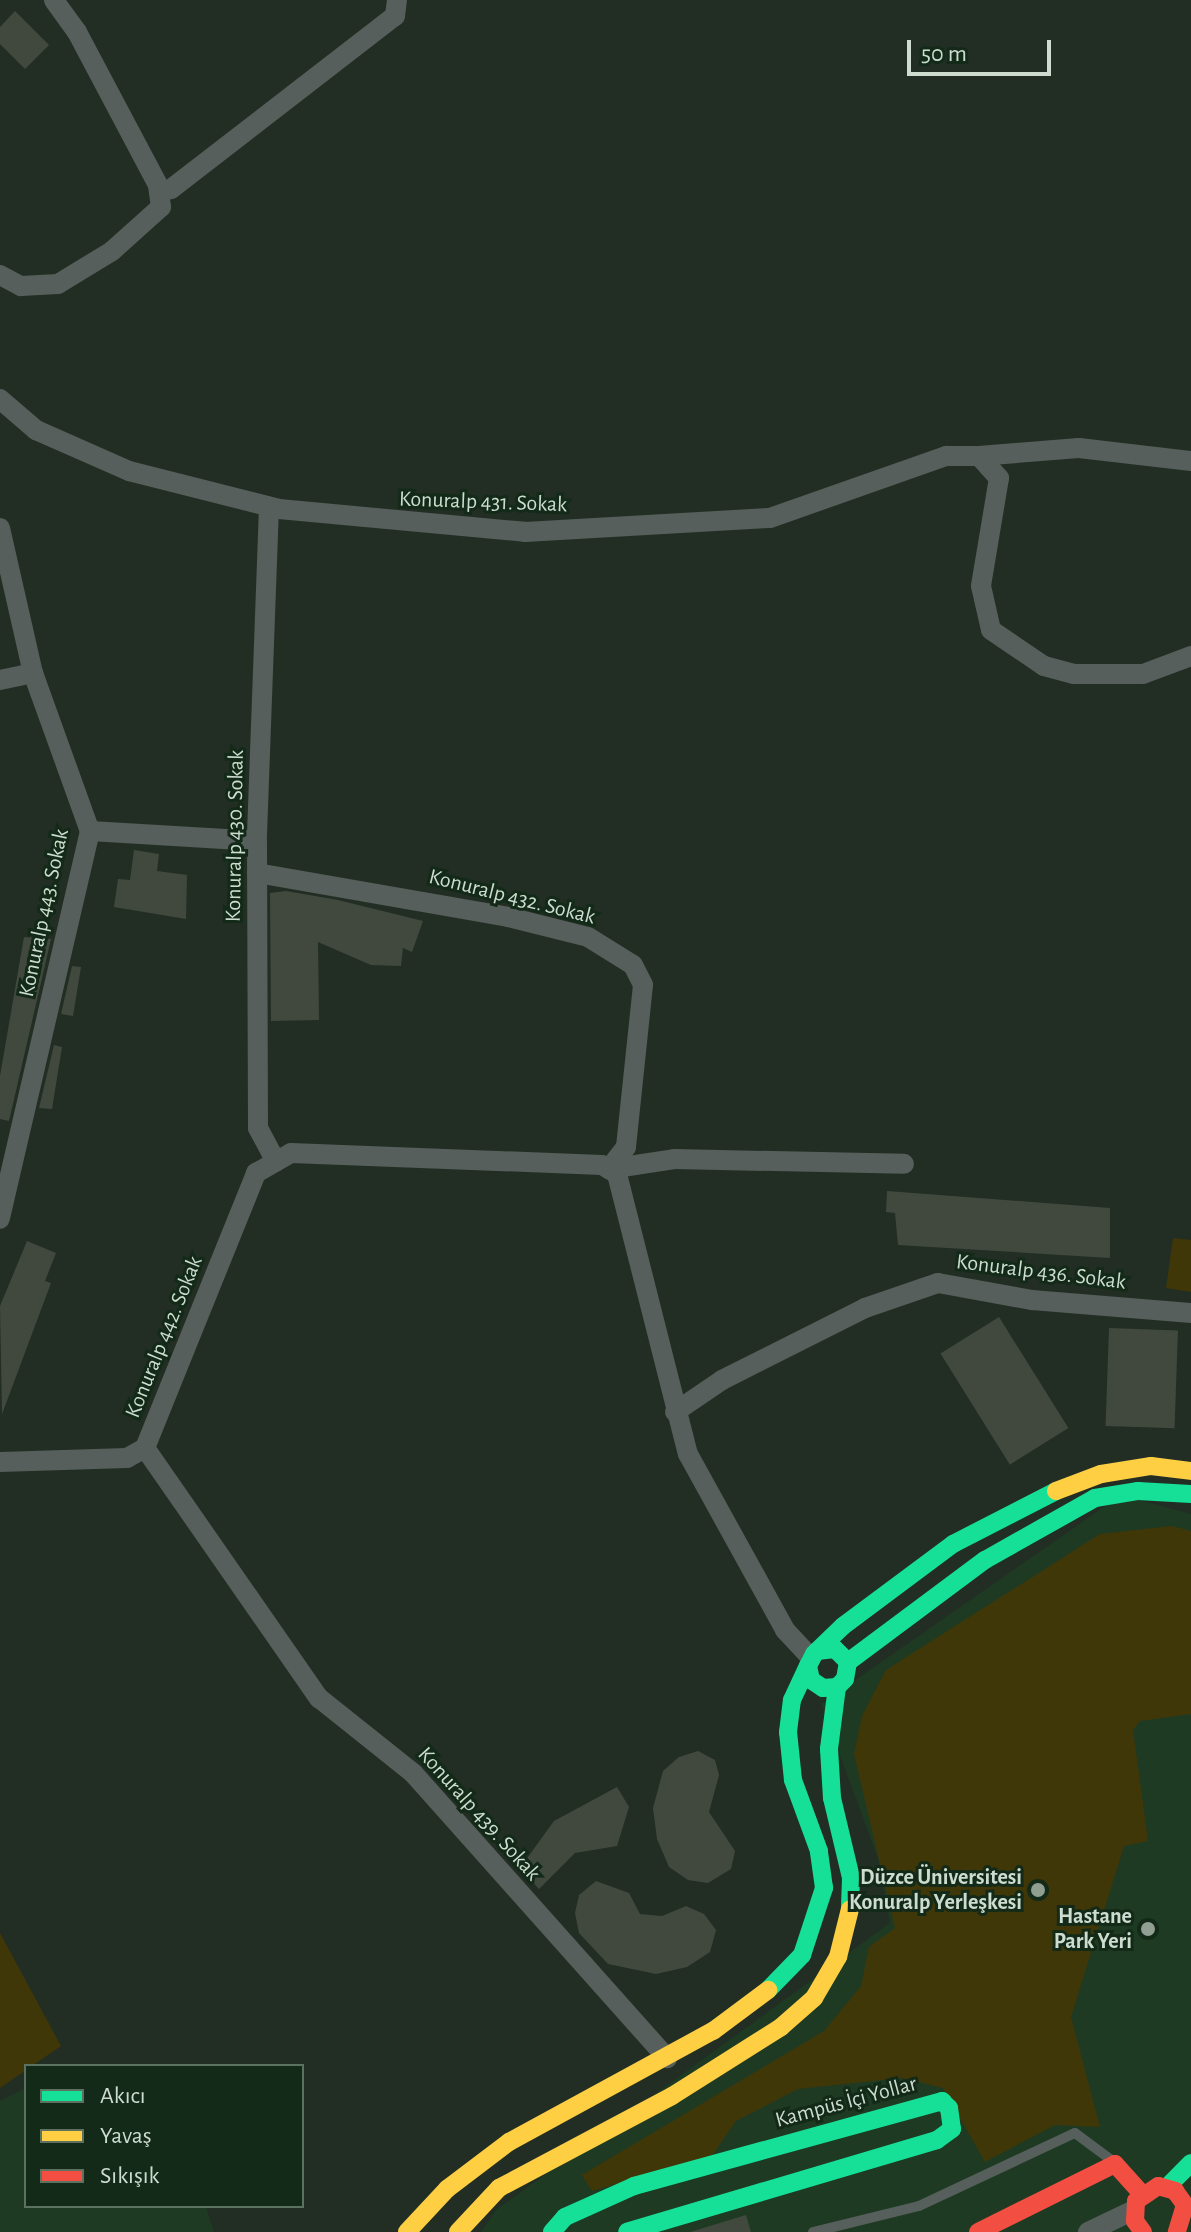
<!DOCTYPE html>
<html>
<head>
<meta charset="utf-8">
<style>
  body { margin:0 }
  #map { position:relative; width:1191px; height:2232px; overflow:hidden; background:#222e24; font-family:"Alegreya Sans",sans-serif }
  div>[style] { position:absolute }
  .built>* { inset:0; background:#1e3a23 }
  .green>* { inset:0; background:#403708 }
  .building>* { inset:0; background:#41493e; transform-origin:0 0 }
  .lane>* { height:10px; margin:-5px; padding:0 5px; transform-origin:5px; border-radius:5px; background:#565f5b }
  .street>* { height:20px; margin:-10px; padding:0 10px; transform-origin:10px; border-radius:10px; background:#565f5b }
  .fast>* { height:18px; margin:-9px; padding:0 9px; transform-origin:9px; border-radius:9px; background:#16e098 }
  .slow>* { height:18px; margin:-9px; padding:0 9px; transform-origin:9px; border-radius:9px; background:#ffcf43 }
  .jam>* { height:18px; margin:-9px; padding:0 9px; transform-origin:9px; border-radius:9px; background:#f24e42 }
  .dots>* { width:22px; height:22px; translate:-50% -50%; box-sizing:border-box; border:4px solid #122a17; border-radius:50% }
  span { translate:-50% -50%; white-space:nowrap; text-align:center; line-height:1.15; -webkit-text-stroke:6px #122a17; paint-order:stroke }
  .street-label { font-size:22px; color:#cddccf }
  .poi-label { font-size:22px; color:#cddccf; font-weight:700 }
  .right { translate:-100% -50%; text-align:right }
  .legend { position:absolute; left:24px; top:2064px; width:280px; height:144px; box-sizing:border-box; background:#122a17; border:2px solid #5d7161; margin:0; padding:10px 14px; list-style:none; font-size:24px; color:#cddccf }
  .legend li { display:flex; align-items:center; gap:16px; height:40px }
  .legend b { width:40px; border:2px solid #5d7161 }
  .scale { position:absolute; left:907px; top:40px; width:144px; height:36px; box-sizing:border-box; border:4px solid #cddccf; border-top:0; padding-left:10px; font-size:24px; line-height:28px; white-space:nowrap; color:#cddccf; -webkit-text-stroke:6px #122a17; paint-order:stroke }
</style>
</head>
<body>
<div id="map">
  <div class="built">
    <div style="clip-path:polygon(1121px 1495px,1191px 1514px,1191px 2232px,481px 2232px,496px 2210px,890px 1923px,878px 1858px,821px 1704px)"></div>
    <div style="clip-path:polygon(26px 2088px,26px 2206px,206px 2206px,214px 2232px,0 2232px,0 2101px)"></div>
  </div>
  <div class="green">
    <div style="clip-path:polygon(1173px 1238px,1191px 1240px,1191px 1292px,1166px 1288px)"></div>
    <div style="clip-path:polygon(1172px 1526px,1191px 1531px,1191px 1714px,1140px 1721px,1133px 1730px,1148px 1841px,1124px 1846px,1071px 2017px,1100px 2127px,1055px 2125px,985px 2162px,943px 2088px,902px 2078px,798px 2089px,736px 2121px,711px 2157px,592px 2191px,582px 2175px,824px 2031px,861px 1986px,869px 1947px,895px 1928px,854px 1754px,862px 1716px,886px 1670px,1100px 1534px)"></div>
    <div style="clip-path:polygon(0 1933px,61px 2046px,0 2088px)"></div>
  </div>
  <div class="building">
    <div style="clip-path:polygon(15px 11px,49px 45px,25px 69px,0 44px,0 27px)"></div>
    <div style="clip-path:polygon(134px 850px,159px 854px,157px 871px,187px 875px,186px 919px,114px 907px,118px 879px,130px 880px)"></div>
    <div style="clip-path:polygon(286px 891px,338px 900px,423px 921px,412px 952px,403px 948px,401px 966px,371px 965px,318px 942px,319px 1020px,271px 1021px,270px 893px)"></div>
    <div style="clip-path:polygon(24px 937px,51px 939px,9px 1121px,0 1119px,0 1076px)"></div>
    <div style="clip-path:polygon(72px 966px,81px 967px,73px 1016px,61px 1014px)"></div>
    <div style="clip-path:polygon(54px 1045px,62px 1047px,52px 1109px,39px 1108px)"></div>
    <div style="clip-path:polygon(887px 1191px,1110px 1208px,1110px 1258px,898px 1245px,895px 1213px,886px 1212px)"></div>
    <div style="clip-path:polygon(27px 1241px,56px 1253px,45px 1281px,51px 1283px,2px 1414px,0 1306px)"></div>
    <div style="left:999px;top:1317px;width:131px;height:69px;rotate:58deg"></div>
    <div style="left:1109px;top:1328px;width:69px;height:98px;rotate:2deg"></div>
    <div style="clip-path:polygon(698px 1751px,715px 1760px,719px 1775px,709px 1812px,735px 1851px,731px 1869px,708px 1883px,688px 1880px,669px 1867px,657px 1839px,653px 1808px,663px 1771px,679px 1757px)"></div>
    <div style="clip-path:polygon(617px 1787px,629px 1807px,617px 1846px,575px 1853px,539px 1889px,520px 1868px,554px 1821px)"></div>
    <div style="clip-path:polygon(596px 1881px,629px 1893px,640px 1914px,662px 1916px,686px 1906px,704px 1914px,716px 1930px,710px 1952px,687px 1967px,656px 1974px,608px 1964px,579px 1933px,575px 1913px,579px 1895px)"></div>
    <div style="clip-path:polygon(746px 2215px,751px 2232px,690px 2232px)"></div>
  </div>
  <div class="lane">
    <div style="left:813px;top:2232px;width:109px;rotate:-13.8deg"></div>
    <div style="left:919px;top:2206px;width:172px;rotate:-25.1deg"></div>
    <div style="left:1075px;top:2133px;width:49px;rotate:36.6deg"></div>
  </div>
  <div class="street">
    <div style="left:159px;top:192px;width:12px;rotate:-14deg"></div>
    <div style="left:171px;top:189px;width:283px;rotate:-37.7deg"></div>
    <div style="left:395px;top:16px;width:16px;rotate:-83deg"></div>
    <div style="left:0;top:275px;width:24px;rotate:28deg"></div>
    <div style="left:21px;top:286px;width:37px;rotate:-3deg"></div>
    <div style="left:58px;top:284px;width:63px;rotate:-31.4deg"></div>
    <div style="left:112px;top:251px;width:66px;rotate:-41.9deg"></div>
    <div style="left:161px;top:207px;width:22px;rotate:-98deg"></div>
    <div style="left:158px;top:185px;width:173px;rotate:-117.9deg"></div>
    <div style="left:77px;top:32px;width:39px;rotate:-126deg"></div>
    <div style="left:0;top:399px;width:48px;rotate:40.7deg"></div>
    <div style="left:36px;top:430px;width:102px;rotate:23.8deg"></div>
    <div style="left:129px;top:471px;width:155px;rotate:14.2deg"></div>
    <div style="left:279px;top:509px;width:247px;rotate:5.3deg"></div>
    <div style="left:525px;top:532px;width:245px;rotate:-3.3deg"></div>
    <div style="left:770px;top:518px;width:187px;rotate:-19.4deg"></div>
    <div style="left:946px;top:456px;width:33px"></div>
    <div style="left:979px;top:456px;width:30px;rotate:48deg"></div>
    <div style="left:999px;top:478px;width:109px;rotate:99.5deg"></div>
    <div style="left:981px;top:586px;width:45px;rotate:77.2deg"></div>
    <div style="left:991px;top:630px;width:64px;rotate:34.2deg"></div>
    <div style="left:1044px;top:666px;width:31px;rotate:15deg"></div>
    <div style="left:1074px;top:674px;width:69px"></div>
    <div style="left:1143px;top:674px;width:51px;rotate:-20.6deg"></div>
    <div style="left:979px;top:456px;width:100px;rotate:-4.6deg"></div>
    <div style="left:1079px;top:448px;width:113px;rotate:6.6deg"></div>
    <div style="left:269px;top:507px;width:334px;rotate:92.1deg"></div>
    <div style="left:257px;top:841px;width:287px;rotate:89.8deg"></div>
    <div style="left:258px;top:1128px;width:38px;rotate:62deg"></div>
    <div style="left:0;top:528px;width:149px;rotate:77.2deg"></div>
    <div style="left:33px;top:673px;width:168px;rotate:70.2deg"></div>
    <div style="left:90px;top:831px;width:398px;rotate:103.1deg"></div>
    <div style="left:0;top:680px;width:34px;rotate:-12deg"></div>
    <div style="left:90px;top:831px;width:167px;rotate:3.4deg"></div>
    <div style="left:257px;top:873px;width:255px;rotate:9.9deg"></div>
    <div style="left:508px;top:917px;width:82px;rotate:14deg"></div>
    <div style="left:588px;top:937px;width:53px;rotate:31.9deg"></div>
    <div style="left:633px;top:965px;width:22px;rotate:63deg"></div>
    <div style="left:643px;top:985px;width:163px;rotate:96deg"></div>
    <div style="left:626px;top:1147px;width:28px;rotate:128deg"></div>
    <div style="left:609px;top:1169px;width:66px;rotate:-8.7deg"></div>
    <div style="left:674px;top:1159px;width:230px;rotate:1.2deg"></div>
    <div style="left:675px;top:1412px;width:57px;rotate:-34.2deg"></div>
    <div style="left:722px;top:1380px;width:160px;rotate:-26.7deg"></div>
    <div style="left:865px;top:1308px;width:77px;rotate:-18.9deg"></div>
    <div style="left:938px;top:1283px;width:96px;rotate:10.3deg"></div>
    <div style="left:1032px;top:1300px;width:160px;rotate:4.7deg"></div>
    <div style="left:145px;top:1448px;width:305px;rotate:55.2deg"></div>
    <div style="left:319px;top:1698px;width:120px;rotate:38.6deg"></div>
    <div style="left:413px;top:1773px;width:382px;rotate:48.3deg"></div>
    <div style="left:0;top:1462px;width:127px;rotate:-1.8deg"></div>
    <div style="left:127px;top:1458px;width:21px;rotate:-29deg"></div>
    <div style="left:145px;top:1448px;width:297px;rotate:-68deg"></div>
    <div style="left:256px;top:1173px;width:40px;rotate:-29.7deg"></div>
    <div style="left:291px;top:1153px;width:311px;rotate:2.2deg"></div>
    <div style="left:602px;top:1165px;width:17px;rotate:31deg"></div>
    <div style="left:617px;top:1174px;width:289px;rotate:75.8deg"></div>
    <div style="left:688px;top:1454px;width:201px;rotate:61.1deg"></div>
    <div style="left:785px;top:1630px;width:38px;rotate:47deg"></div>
    <div style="left:1088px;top:2232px;width:51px;rotate:-25.6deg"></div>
  </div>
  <div class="fast">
    <div style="left:817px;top:1651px;width:18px;rotate:-6deg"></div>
    <div style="left:835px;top:1649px;width:18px;rotate:45deg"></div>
    <div style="left:848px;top:1662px;width:17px;rotate:100deg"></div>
    <div style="left:845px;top:1679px;width:11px;rotate:135deg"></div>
    <div style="left:837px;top:1687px;width:14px;rotate:176deg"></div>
    <div style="left:823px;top:1688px;width:14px;rotate:-146deg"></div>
    <div style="left:811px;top:1680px;width:14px;rotate:-102deg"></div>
    <div style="left:808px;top:1666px;width:13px;rotate:-63deg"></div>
    <div style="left:814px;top:1654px;width:40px;rotate:-44deg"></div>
    <div style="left:843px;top:1626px;width:137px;rotate:-36.7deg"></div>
    <div style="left:953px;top:1544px;width:116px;rotate:-27.2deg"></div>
    <div style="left:848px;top:1662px;width:171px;rotate:-36.7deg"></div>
    <div style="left:985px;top:1560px;width:126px;rotate:-29.4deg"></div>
    <div style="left:1095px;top:1498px;width:44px;rotate:-9.2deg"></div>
    <div style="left:1138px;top:1491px;width:53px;rotate:3.2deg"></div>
    <div style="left:837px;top:1687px;width:63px;rotate:97.4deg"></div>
    <div style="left:829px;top:1749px;width:49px;rotate:86.5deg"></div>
    <div style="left:832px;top:1798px;width:82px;rotate:76.6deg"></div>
    <div style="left:851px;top:1878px;width:31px;rotate:92deg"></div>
    <div style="left:768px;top:1990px;width:49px;rotate:-45.8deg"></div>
    <div style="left:802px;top:1955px;width:71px;rotate:-71.8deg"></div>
    <div style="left:824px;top:1888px;width:37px;rotate:-98deg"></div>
    <div style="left:819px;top:1851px;width:76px;rotate:-110.1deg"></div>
    <div style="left:793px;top:1780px;width:48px;rotate:-95.9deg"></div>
    <div style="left:788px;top:1732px;width:32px;rotate:-83deg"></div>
    <div style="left:792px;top:1700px;width:38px;rotate:-65deg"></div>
    <div style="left:1167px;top:2187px;width:34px;rotate:-45deg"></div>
    <div style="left:552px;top:2232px;width:20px;rotate:-49deg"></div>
    <div style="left:565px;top:2217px;width:76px;rotate:-24.2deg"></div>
    <div style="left:634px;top:2186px;width:320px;rotate:-15.4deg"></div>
    <div style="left:942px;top:2101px;width:10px;rotate:45deg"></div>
    <div style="left:949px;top:2108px;width:21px;rotate:82deg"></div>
    <div style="left:952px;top:2129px;width:19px;rotate:144deg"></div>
    <div style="left:937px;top:2140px;width:323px;rotate:163.5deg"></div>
  </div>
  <div class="slow">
    <div style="left:1056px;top:1491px;width:48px;rotate:-20.7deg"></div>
    <div style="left:1101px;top:1474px;width:51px;rotate:-9.1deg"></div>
    <div style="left:1151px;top:1466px;width:40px;rotate:7.1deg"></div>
    <div style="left:407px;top:2232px;width:59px;rotate:-47.1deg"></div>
    <div style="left:447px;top:2189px;width:78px;rotate:-37.2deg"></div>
    <div style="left:509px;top:2142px;width:232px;rotate:-28.6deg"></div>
    <div style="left:713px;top:2031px;width:69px;rotate:-36.7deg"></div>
    <div style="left:458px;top:2232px;width:60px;rotate:-47deg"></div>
    <div style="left:499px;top:2188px;width:196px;rotate:-28deg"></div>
    <div style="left:672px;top:2096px;width:129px;rotate:-32.3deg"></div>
    <div style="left:781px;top:2027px;width:44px;rotate:-41.3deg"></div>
    <div style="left:814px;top:1998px;width:48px;rotate:-59.7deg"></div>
    <div style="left:838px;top:1957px;width:49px;rotate:-76deg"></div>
  </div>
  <div class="jam">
    <div style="left:978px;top:2232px;width:153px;rotate:-26.4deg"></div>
    <div style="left:1115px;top:2164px;width:40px;rotate:48deg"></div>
    <div style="left:1143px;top:2232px;width:14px;rotate:-126deg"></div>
    <div style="left:1135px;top:2221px;width:20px;rotate:-87deg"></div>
    <div style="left:1136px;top:2201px;width:27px;rotate:-34deg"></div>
    <div style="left:1158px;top:2186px;width:18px;rotate:16deg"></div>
    <div style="left:1175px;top:2191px;width:17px;rotate:54deg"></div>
    <div style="left:1185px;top:2205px;width:28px;rotate:107deg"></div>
  </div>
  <div class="dots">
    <div style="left:1038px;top:1890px;background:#919f93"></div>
    <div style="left:1148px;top:1929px;background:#919f93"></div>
  </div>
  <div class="street-label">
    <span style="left:483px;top:502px;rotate:2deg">Konuralp 431. Sokak</span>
    <span style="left:235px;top:836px;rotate:-89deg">Konuralp 430. Sokak</span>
    <span style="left:512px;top:897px;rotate:14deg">Konuralp 432. Sokak</span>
    <span style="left:44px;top:913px;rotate:-78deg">Konuralp 443. Sokak</span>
    <span style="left:1041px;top:1272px;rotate:7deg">Konuralp 436. Sokak</span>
    <span style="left:164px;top:1337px;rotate:-68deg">Konuralp 442. Sokak</span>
    <span style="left:479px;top:1814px;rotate:48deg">Konuralp 439. Sokak</span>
    <span style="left:846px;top:2102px;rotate:-15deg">Kampüs İçi Yollar</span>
  </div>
  <div class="poi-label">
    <span class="right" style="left:1022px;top:1890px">Düzce Üniversitesi<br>Konuralp Yerleşkesi</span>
    <span class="right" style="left:1132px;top:1929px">Hastane<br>Park Yeri</span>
  </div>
  <ul class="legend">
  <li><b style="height:10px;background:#16e098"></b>Akıcı</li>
  <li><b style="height:10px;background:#ffcf43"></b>Yavaş</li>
  <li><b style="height:10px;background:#f24e42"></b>Sıkışık</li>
  </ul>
  <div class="scale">50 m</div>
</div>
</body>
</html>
